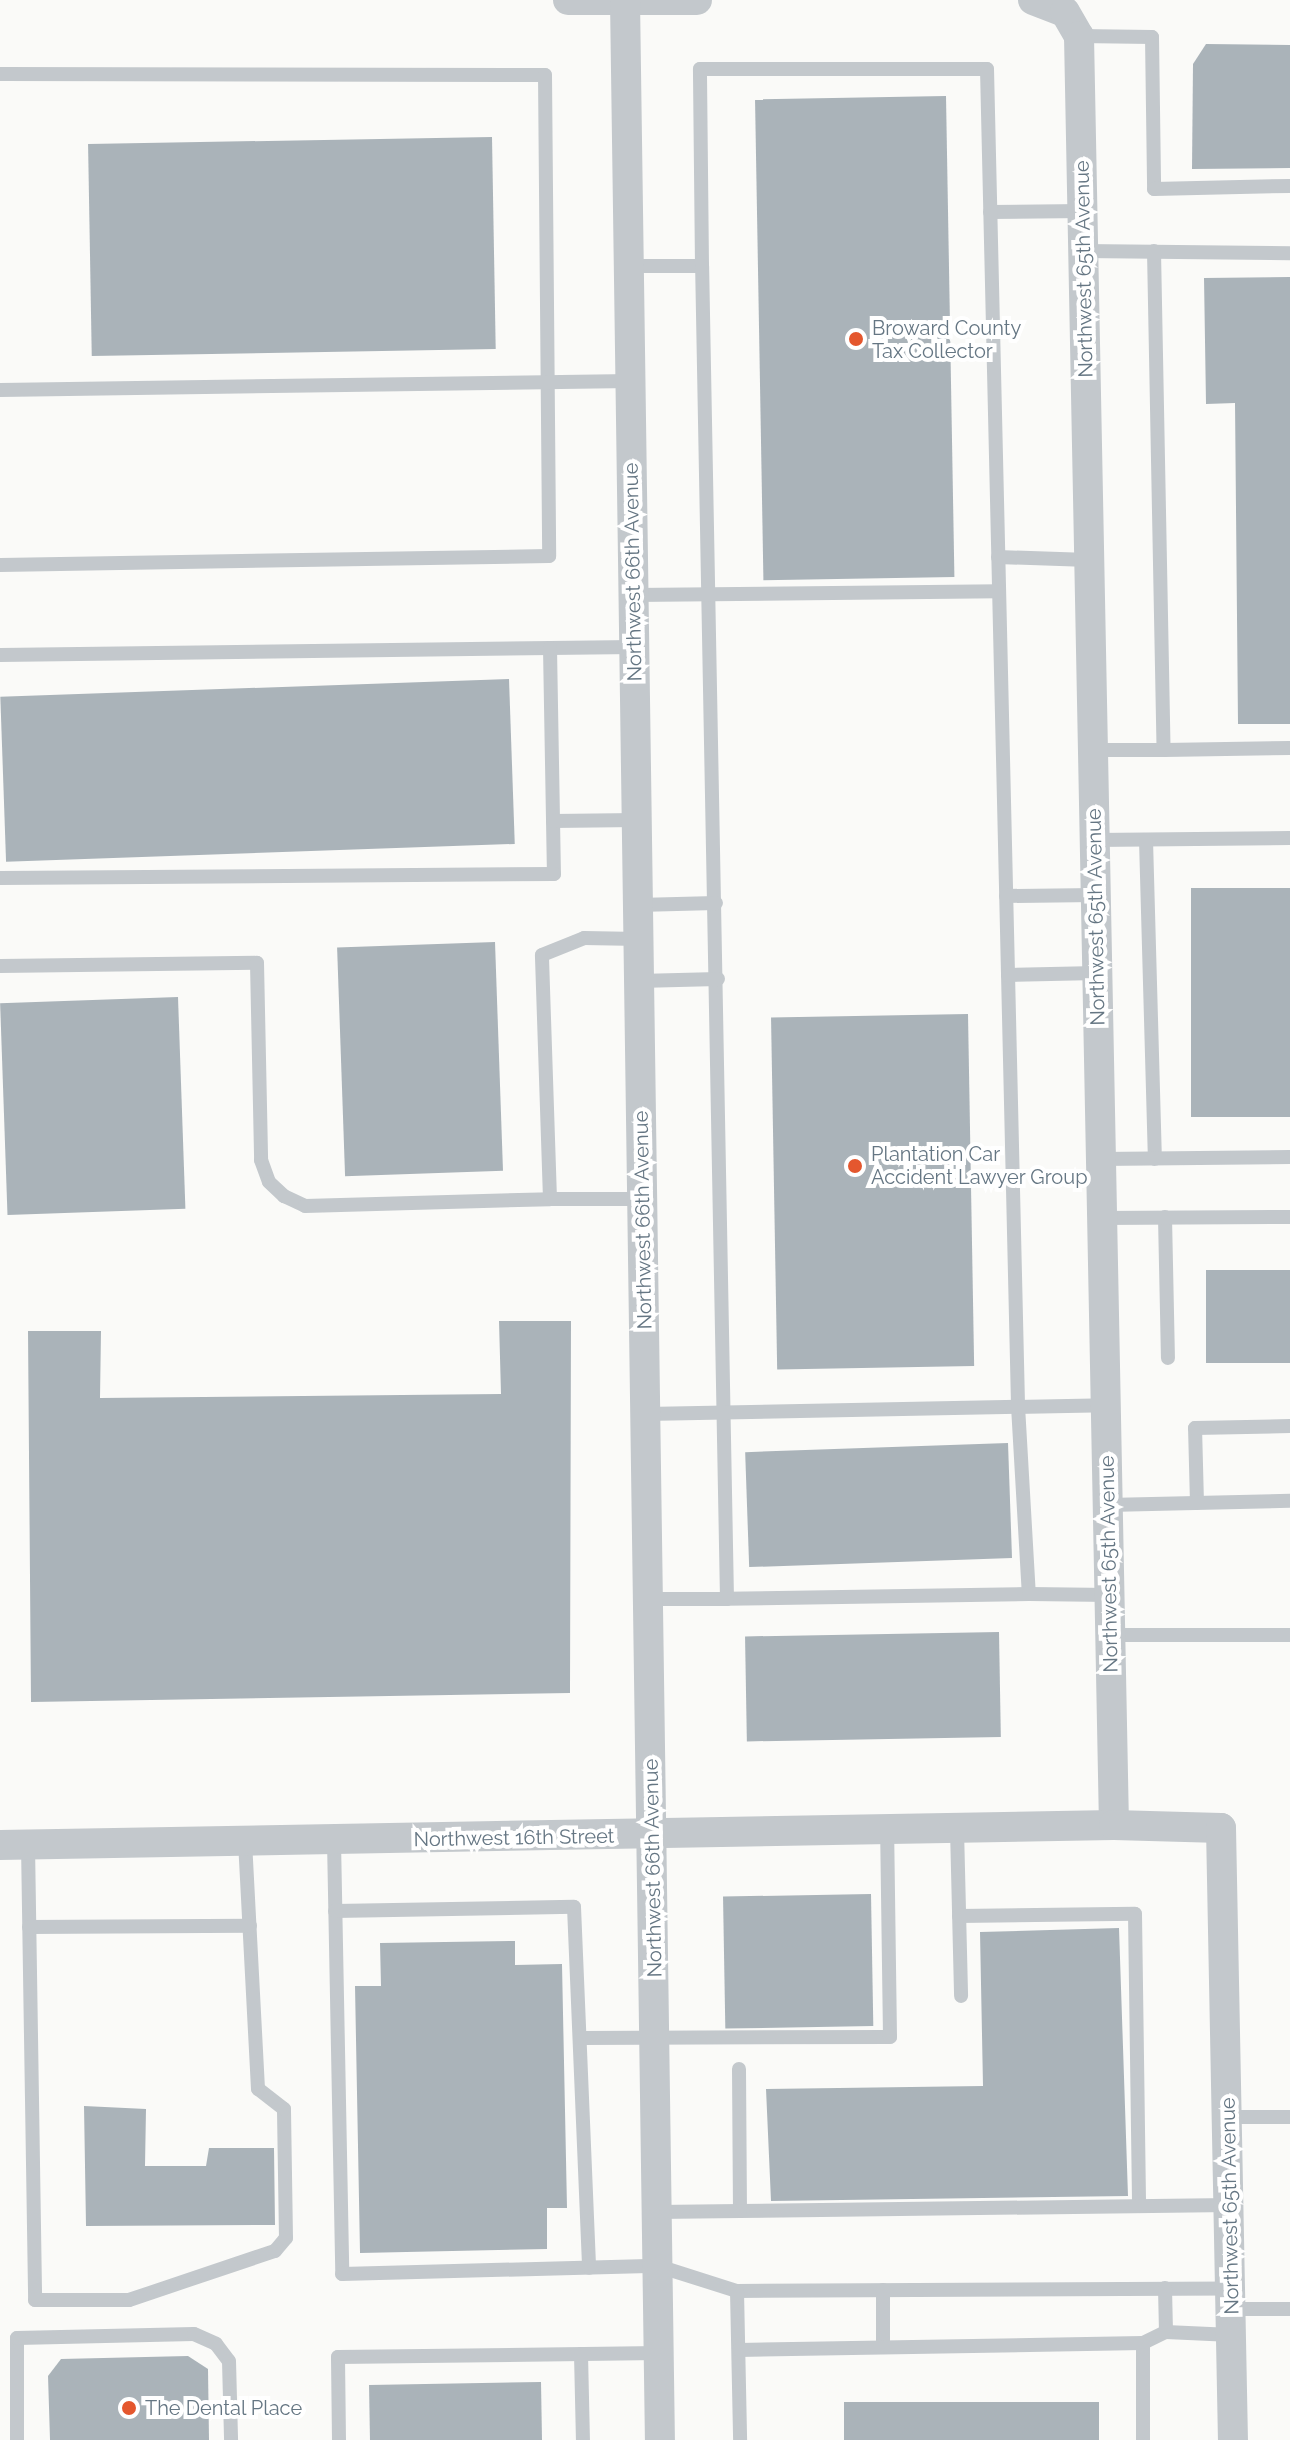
<!DOCTYPE html>
<html>
<head>
<meta charset="utf-8">
<style>
  body { margin:0 }
  #map { position:relative; width:1290px; height:2440px; overflow:hidden; background:#fafaf8; font-family:Raleway,sans-serif }
  div>[style] { position:absolute }
  .building>* { inset:0; background:#aab3b9; transform-origin:0 0 }
  .lane>* { height:14px; margin:-7px; padding:0 7px; transform-origin:7px; border-radius:7px; background:#c3c8cc }
  .street>* { height:30px; margin:-15px; padding:0 15px; transform-origin:15px; border-radius:15px; background:#c3c8cc }
  .dots>* { width:22px; height:22px; translate:-50% -50%; box-sizing:border-box; border:4px solid #fff; border-radius:50% }
  span { translate:-50% -50%; white-space:nowrap; text-align:center; line-height:1.15; -webkit-text-stroke:8px #fff; paint-order:stroke }
  .street-label { font-size:20px; color:#657683 }
  .poi-label { font-size:20px; color:#657683 }
  .left { translate:0 -50%; text-align:left }
</style>
</head>
<body>
<div id="map">
  <div class="building">
    <div style="clip-path:polygon(1206px 44px,1290px 45px,1290px 168px,1192px 169px,1193px 64px)"></div>
    <div style="left:946px;top:96px;width:481px;height:191px;rotate:89deg"></div>
    <div style="left:492px;top:137px;width:212px;height:404px;rotate:89deg"></div>
    <div style="clip-path:polygon(1290px 277px,1290px 724px,1238px 724px,1235px 403px,1206px 404px,1204px 278px)"></div>
    <div style="left:509px;top:679px;width:165px;height:509px;rotate:88deg"></div>
    <div style="left:1290px;top:888px;width:229px;height:99px;rotate:90deg"></div>
    <div style="left:495px;top:942px;width:229px;height:158px;rotate:88deg"></div>
    <div style="left:178px;top:997px;width:212px;height:178px;rotate:88deg"></div>
    <div style="left:968px;top:1014px;width:352px;height:197px;rotate:89deg"></div>
    <div style="left:1290px;top:1270px;width:93px;height:84px;rotate:90deg"></div>
    <div style="clip-path:polygon(499px 1321px,571px 1321px,570px 1693px,31px 1702px,28px 1331px,101px 1331px,100px 1398px,501px 1394px)"></div>
    <div style="left:1008px;top:1443px;width:115px;height:263px;rotate:88deg"></div>
    <div style="left:999px;top:1632px;width:105px;height:254px;rotate:89deg"></div>
    <div style="left:871px;top:1894px;width:132px;height:148px;rotate:89deg"></div>
    <div style="clip-path:polygon(1119px 1928px,1128px 2196px,771px 2201px,766px 2089px,983px 2086px,980px 1932px)"></div>
    <div style="clip-path:polygon(515px 1941px,515px 1965px,562px 1964px,567px 2208px,547px 2208px,547px 2249px,360px 2253px,355px 1986px,381px 1986px,380px 1943px)"></div>
    <div style="clip-path:polygon(84px 2106px,146px 2109px,145px 2166px,206px 2166px,209px 2148px,274px 2148px,275px 2225px,86px 2226px)"></div>
    <div style="clip-path:polygon(188px 2356px,208px 2369px,209px 2440px,50px 2440px,48px 2376px,61px 2359px)"></div>
    <div style="left:541px;top:2382px;width:58px;height:172px;rotate:89deg"></div>
    <div style="left:1099px;top:2402px;width:38px;height:255px;rotate:90deg"></div>
  </div>
  <div class="lane">
    <div style="left:1079px;top:36px;width:73px;rotate:0.8deg"></div>
    <div style="left:1152px;top:37px;width:152px;rotate:89.2deg"></div>
    <div style="left:1154px;top:189px;width:136px;rotate:-1.3deg"></div>
    <div style="left:0;top:74px;width:545px;rotate:0.11deg"></div>
    <div style="left:545px;top:75px;width:481px;rotate:89.5deg"></div>
    <div style="left:549px;top:556px;width:549px;rotate:179.06deg"></div>
    <div style="left:990px;top:212px;width:93px;rotate:-0.6deg"></div>
    <div style="left:1083px;top:251px;width:207px;rotate:0.6deg"></div>
    <div style="left:1154px;top:251px;width:499px;rotate:88.9deg"></div>
    <div style="left:1164px;top:750px;width:126px;rotate:-0.9deg"></div>
    <div style="left:629px;top:266px;width:73px"></div>
    <div style="left:702px;top:266px;width:197px;rotate:-90.6deg"></div>
    <div style="left:700px;top:69px;width:287px"></div>
    <div style="left:987px;top:69px;width:1337px;rotate:88.67deg"></div>
    <div style="left:1018px;top:1406px;width:188px;rotate:86.7deg"></div>
    <div style="left:1029px;top:1594px;width:302px;rotate:179.1deg"></div>
    <div style="left:727px;top:1599px;width:1333px;rotate:-91.07deg"></div>
    <div style="left:0;top:390px;width:631px;rotate:-0.82deg"></div>
    <div style="left:998px;top:557px;width:91px;rotate:1.9deg"></div>
    <div style="left:634px;top:595px;width:365px;rotate:-0.6deg"></div>
    <div style="left:550px;top:648px;width:84px;rotate:-0.7deg"></div>
    <div style="left:0;top:655px;width:550px;rotate:-0.73deg"></div>
    <div style="left:550px;top:648px;width:226px;rotate:89deg"></div>
    <div style="left:554px;top:874px;width:554px;rotate:179.59deg"></div>
    <div style="left:1093px;top:750px;width:71px"></div>
    <div style="left:553px;top:821px;width:84px;rotate:-0.7deg"></div>
    <div style="left:1095px;top:840px;width:195px;rotate:-0.6deg"></div>
    <div style="left:1146px;top:840px;width:319px;rotate:88.4deg"></div>
    <div style="left:1006px;top:896px;width:90px;rotate:-0.6deg"></div>
    <div style="left:638px;top:905px;width:78px;rotate:-1.5deg"></div>
    <div style="left:0;top:966px;width:257px;rotate:-0.7deg"></div>
    <div style="left:257px;top:963px;width:197px;rotate:88.8deg"></div>
    <div style="left:261px;top:1160px;width:23px;rotate:70deg"></div>
    <div style="left:269px;top:1182px;width:21px;rotate:43deg"></div>
    <div style="left:284px;top:1196px;width:23px;rotate:25deg"></div>
    <div style="left:305px;top:1206px;width:245px;rotate:-1.6deg"></div>
    <div style="left:550px;top:1199px;width:244px;rotate:-91.9deg"></div>
    <div style="left:542px;top:955px;width:45px;rotate:-22deg"></div>
    <div style="left:584px;top:938px;width:55px;rotate:1deg"></div>
    <div style="left:1008px;top:975px;width:89px;rotate:-1.3deg"></div>
    <div style="left:639px;top:981px;width:79px;rotate:-1.5deg"></div>
    <div style="left:1101px;top:1159px;width:189px;rotate:-0.6deg"></div>
    <div style="left:550px;top:1199px;width:93px"></div>
    <div style="left:1165px;top:1217px;width:141px;rotate:88.8deg"></div>
    <div style="left:1102px;top:1218px;width:188px;rotate:-0.3deg"></div>
    <div style="left:646px;top:1414px;width:460px;rotate:-1.1deg"></div>
    <div style="left:1197px;top:1503px;width:75px;rotate:-91.5deg"></div>
    <div style="left:1195px;top:1428px;width:95px;rotate:-1.2deg"></div>
    <div style="left:1108px;top:1505px;width:182px;rotate:-1.3deg"></div>
    <div style="left:1029px;top:1594px;width:81px;rotate:0.7deg"></div>
    <div style="left:649px;top:1599px;width:78px"></div>
    <div style="left:1111px;top:1635px;width:179px"></div>
    <div style="left:957px;top:1829px;width:167px;rotate:88.6deg"></div>
    <div style="left:334px;top:1841px;width:433px;rotate:88.9deg"></div>
    <div style="left:342px;top:2274px;width:316px;rotate:-1.5deg"></div>
    <div style="left:658px;top:2266px;width:83px;rotate:17.6deg"></div>
    <div style="left:737px;top:2291px;width:494px;rotate:-0.3deg"></div>
    <div style="left:28px;top:1845px;width:455px;rotate:89.1deg"></div>
    <div style="left:35px;top:2300px;width:94px"></div>
    <div style="left:129px;top:2300px;width:154px;rotate:-18.6deg"></div>
    <div style="left:275px;top:2251px;width:17px;rotate:-50deg"></div>
    <div style="left:286px;top:2238px;width:129px;rotate:-90.9deg"></div>
    <div style="left:284px;top:2109px;width:33px;rotate:-142deg"></div>
    <div style="left:258px;top:2089px;width:247px;rotate:-93deg"></div>
    <div style="left:335px;top:1911px;width:239px;rotate:-1deg"></div>
    <div style="left:574px;top:1907px;width:361px;rotate:87.6deg"></div>
    <div style="left:959px;top:1916px;width:176px;rotate:-0.7deg"></div>
    <div style="left:1135px;top:1914px;width:292px;rotate:89.2deg"></div>
    <div style="left:29px;top:1927px;width:221px;rotate:-0.3deg"></div>
    <div style="left:580px;top:2038px;width:310px;rotate:-0.2deg"></div>
    <div style="left:890px;top:2037px;width:207px;rotate:-90.8deg"></div>
    <div style="left:739px;top:2069px;width:142px;rotate:89.6deg"></div>
    <div style="left:740px;top:2211px;width:490px;rotate:-0.7deg"></div>
    <div style="left:1228px;top:2117px;width:62px"></div>
    <div style="left:657px;top:2212px;width:83px;rotate:-0.7deg"></div>
    <div style="left:883px;top:2290px;width:57px;rotate:90deg"></div>
    <div style="left:737px;top:2291px;width:149px;rotate:88.8deg"></div>
    <div style="left:1231px;top:2309px;width:59px"></div>
    <div style="left:1166px;top:2332px;width:66px;rotate:2.6deg"></div>
    <div style="left:1143px;top:2343px;width:25px;rotate:-26deg"></div>
    <div style="left:1166px;top:2332px;width:44px;rotate:-91.3deg"></div>
    <div style="left:739px;top:2350px;width:404px;rotate:-1deg"></div>
    <div style="left:1143px;top:2343px;width:97px;rotate:90deg"></div>
    <div style="left:581px;top:2354px;width:86px;rotate:88.7deg"></div>
    <div style="left:17px;top:2440px;width:102px;rotate:-90deg"></div>
    <div style="left:17px;top:2338px;width:177px;rotate:-1.3deg"></div>
    <div style="left:194px;top:2334px;width:24px;rotate:24deg"></div>
    <div style="left:216px;top:2344px;width:21px;rotate:53deg"></div>
    <div style="left:229px;top:2361px;width:79px;rotate:88.5deg"></div>
    <div style="left:339px;top:2440px;width:83px;rotate:-90.7deg"></div>
    <div style="left:338px;top:2357px;width:321px;rotate:-0.7deg"></div>
  </div>
  <div class="street">
    <div style="left:568px;top:0;width:129px"></div>
    <div style="left:625px;top:0;width:2440px;rotate:89.18deg"></div>
    <div style="left:1033px;top:0;width:34px;rotate:21deg"></div>
    <div style="left:1065px;top:12px;width:28px;rotate:60deg"></div>
    <div style="left:1079px;top:36px;width:1789px;rotate:88.88deg"></div>
    <div style="left:0;top:1845px;width:1114px;rotate:-1.03deg"></div>
    <div style="left:1114px;top:1825px;width:107px;rotate:1.6deg"></div>
    <div style="left:1221px;top:1828px;width:612px;rotate:88.88deg"></div>
  </div>
  <div class="dots">
    <div style="left:856px;top:339px;background:#e4572e"></div>
    <div style="left:855px;top:1166px;background:#e4572e"></div>
    <div style="left:129px;top:2408px;background:#e4572e"></div>
  </div>
  <div class="street-label">
    <span style="left:1084px;top:269px;rotate:-91deg">Northwest 65th Avenue</span>
    <span style="left:633px;top:572px;rotate:-91deg">Northwest 66th Avenue</span>
    <span style="left:1096px;top:917px;rotate:-91deg">Northwest 65th Avenue</span>
    <span style="left:643px;top:1220px;rotate:-91deg">Northwest 66th Avenue</span>
    <span style="left:1109px;top:1564px;rotate:-91deg">Northwest 65th Avenue</span>
    <span style="left:514px;top:1838px;rotate:-1deg">Northwest 16th Street</span>
    <span style="left:653px;top:1868px;rotate:-91deg">Northwest 66th Avenue</span>
    <span style="left:1230px;top:2206px;rotate:-91deg">Northwest 65th Avenue</span>
  </div>
  <div class="poi-label">
    <span class="left" style="left:872px;top:340px">Broward County<br>Tax Collector</span>
    <span class="left" style="left:871px;top:1166px">Plantation Car<br>Accident Lawyer Group</span>
    <span class="left" style="left:145px;top:2408px">The Dental Place</span>
  </div>
</div>
</body>
</html>
